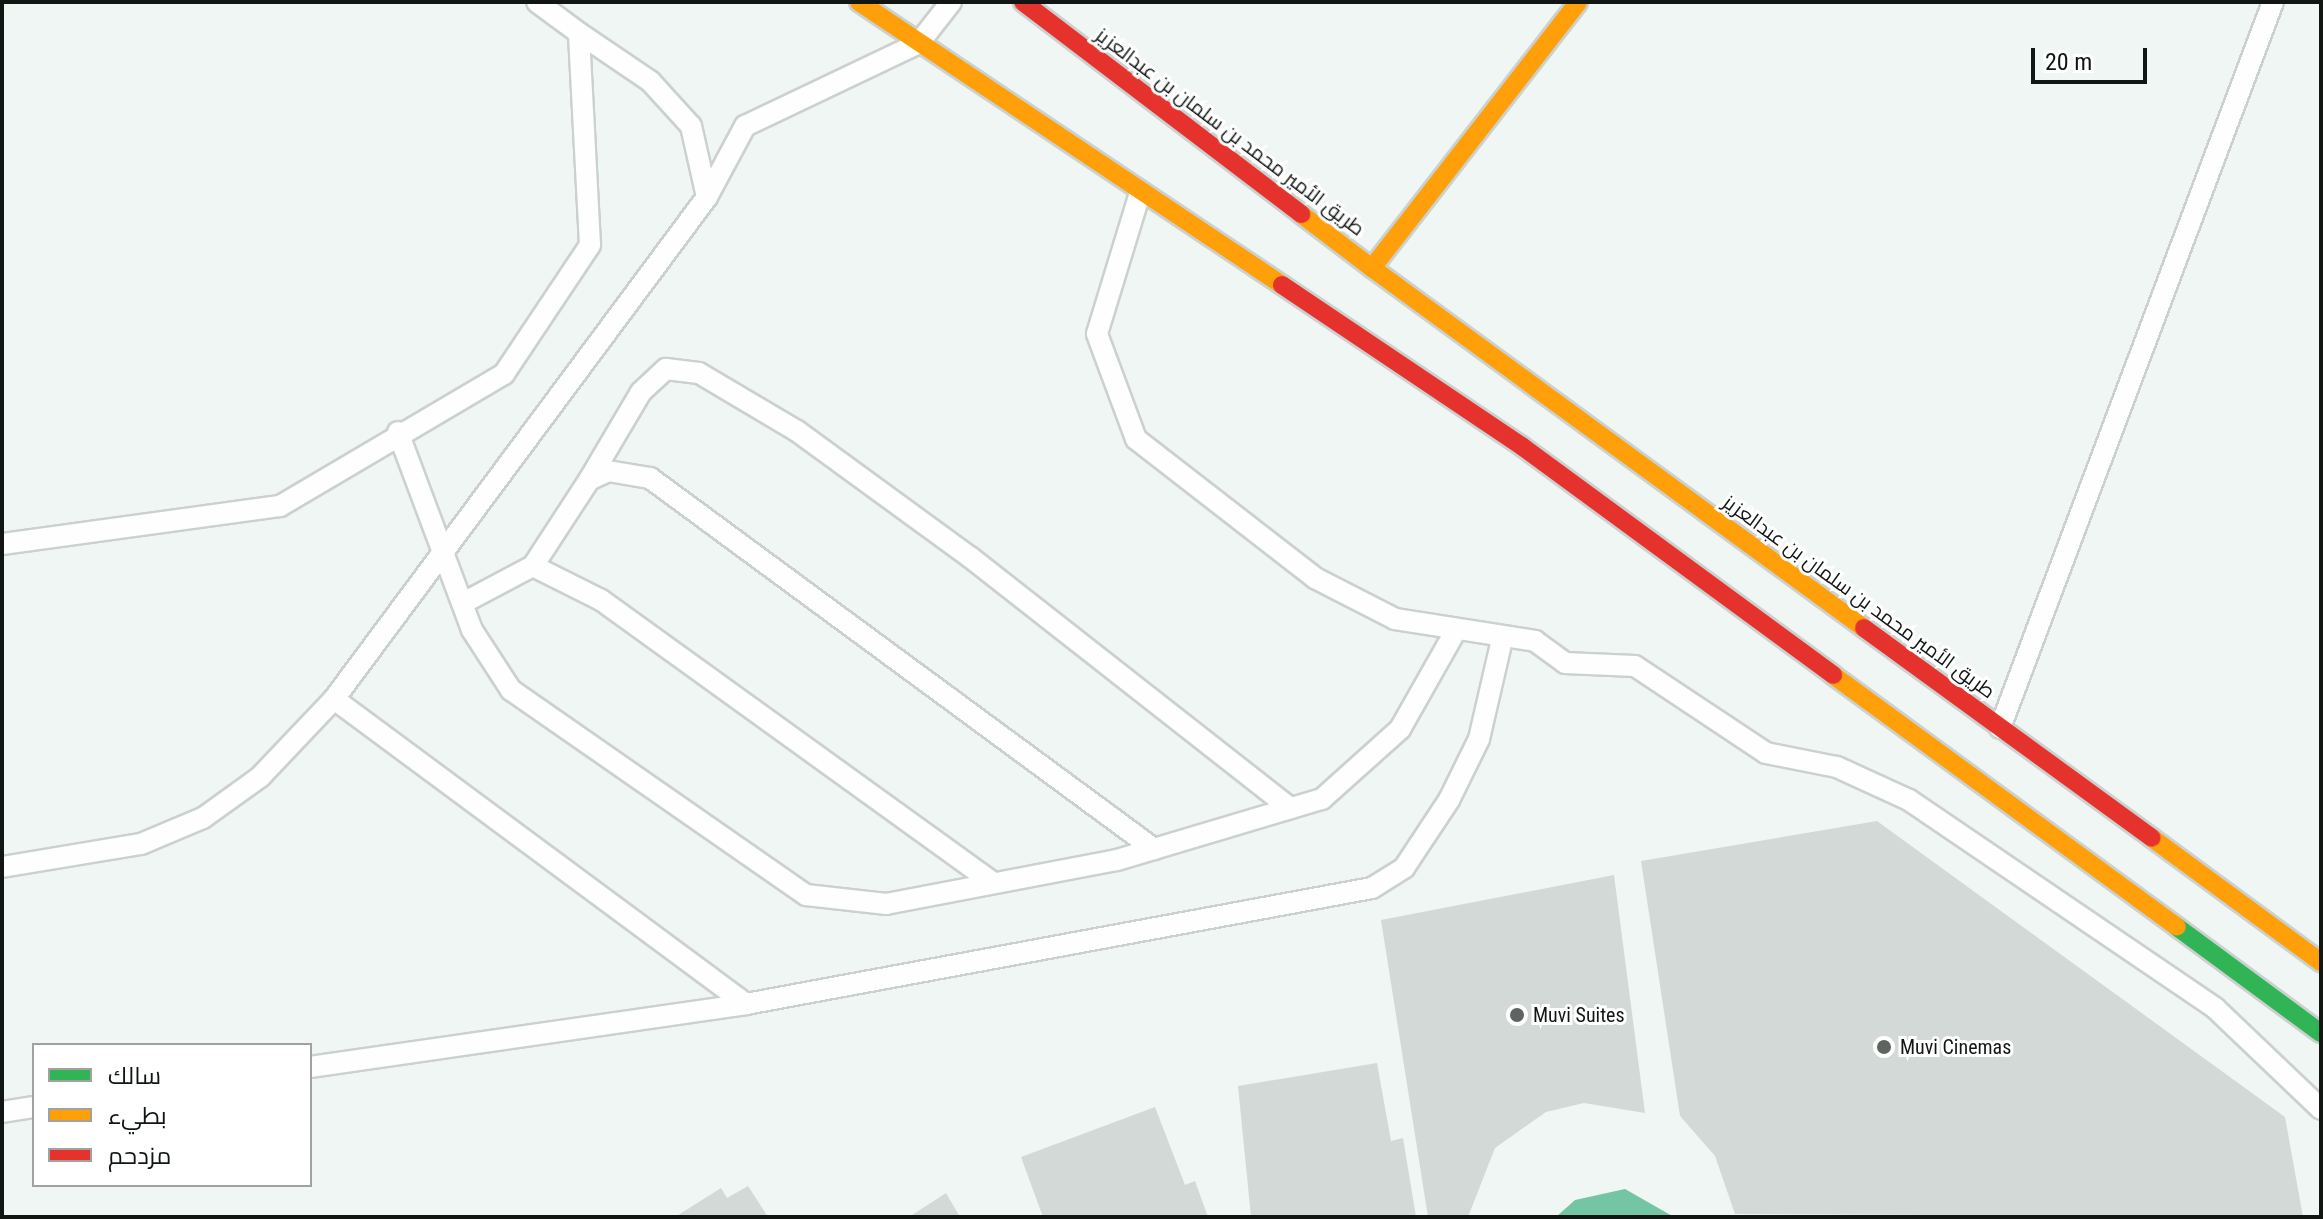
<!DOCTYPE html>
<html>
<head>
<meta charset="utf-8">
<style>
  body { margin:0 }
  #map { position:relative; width:2323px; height:1219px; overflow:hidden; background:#f0f6f3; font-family:"Roboto Condensed",Cairo,sans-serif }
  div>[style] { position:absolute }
  .water>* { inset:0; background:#74c5a4 }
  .building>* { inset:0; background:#d3d9d6 }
  .roads { filter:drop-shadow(2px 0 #cbd1ce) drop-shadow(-2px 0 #cbd1ce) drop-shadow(0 2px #cbd1ce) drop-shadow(0 -2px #cbd1ce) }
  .lane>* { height:20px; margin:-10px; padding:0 10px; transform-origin:10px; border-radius:10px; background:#fdfefd }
  .fast>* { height:18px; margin:-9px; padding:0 9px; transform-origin:9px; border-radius:9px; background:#30b455 }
  .slow>* { height:18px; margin:-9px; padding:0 9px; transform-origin:9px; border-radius:9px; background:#ff9f0a }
  .jam>* { height:18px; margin:-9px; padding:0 9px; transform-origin:9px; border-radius:9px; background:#e5322d }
  .dots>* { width:22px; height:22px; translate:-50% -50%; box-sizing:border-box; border:4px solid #fff; border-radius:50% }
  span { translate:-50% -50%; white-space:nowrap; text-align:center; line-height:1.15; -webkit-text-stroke:6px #fff; paint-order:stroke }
  .street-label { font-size:20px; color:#111613 }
  .poi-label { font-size:20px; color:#111613 }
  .left { translate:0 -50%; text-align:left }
  .frame { position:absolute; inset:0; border:4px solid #111613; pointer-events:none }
  .legend { position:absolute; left:32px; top:1043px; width:280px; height:144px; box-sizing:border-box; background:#fff; border:2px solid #a0a2a1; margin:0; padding:10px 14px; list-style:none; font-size:24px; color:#111613 }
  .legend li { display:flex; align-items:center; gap:16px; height:40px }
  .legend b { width:40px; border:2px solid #a0a2a1 }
  .scale { position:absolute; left:2031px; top:48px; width:116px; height:36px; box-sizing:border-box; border:4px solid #111613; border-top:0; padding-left:10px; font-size:24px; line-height:28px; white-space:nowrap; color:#111613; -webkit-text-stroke:6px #fff; paint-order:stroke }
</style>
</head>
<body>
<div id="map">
  <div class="water">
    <div style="clip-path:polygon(1625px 1189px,1674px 1217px,1556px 1217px,1575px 1200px)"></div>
  </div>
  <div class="building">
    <div style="clip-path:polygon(1877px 821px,2285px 1117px,2303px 1217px,1735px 1214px,1715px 1156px,1680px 1116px,1641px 861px)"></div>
    <div style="clip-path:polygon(1614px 875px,1645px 1113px,1584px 1103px,1546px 1112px,1495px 1148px,1468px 1217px,1428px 1217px,1381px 920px)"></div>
    <div style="clip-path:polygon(1377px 1063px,1391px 1141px,1403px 1138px,1416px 1217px,1251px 1217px,1238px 1086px)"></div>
    <div style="clip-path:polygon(1155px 1107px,1185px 1185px,1195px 1181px,1208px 1217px,1043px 1217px,1021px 1157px)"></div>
    <div style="clip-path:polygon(748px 1186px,768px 1217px,675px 1217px,721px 1188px,727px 1198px)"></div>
    <div style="clip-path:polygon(946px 1193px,960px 1217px,909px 1217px)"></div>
  </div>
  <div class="roads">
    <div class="lane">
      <div style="left:579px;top:33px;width:86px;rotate:34.1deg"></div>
      <div style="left:650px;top:81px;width:61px;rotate:47.7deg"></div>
      <div style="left:691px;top:126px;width:73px;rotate:77.3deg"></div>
      <div style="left:1140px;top:193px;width:147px;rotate:107deg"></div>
      <div style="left:1097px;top:334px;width:112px;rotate:69.6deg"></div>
      <div style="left:1136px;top:439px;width:227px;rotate:37.8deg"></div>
      <div style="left:1315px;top:578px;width:90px;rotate:27.1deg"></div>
      <div style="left:1395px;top:619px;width:142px;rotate:8.9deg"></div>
      <div style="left:1535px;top:641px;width:37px;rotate:36deg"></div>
      <div style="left:1565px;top:663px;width:70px;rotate:2.5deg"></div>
      <div style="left:1635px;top:666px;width:157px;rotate:33.6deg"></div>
      <div style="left:1766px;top:753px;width:72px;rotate:11.2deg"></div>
      <div style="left:1837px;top:767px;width:79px;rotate:24.6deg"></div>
      <div style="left:1909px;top:800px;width:370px;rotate:34.2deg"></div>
      <div style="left:2215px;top:1008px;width:146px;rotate:43.6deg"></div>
      <div style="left:398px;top:432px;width:211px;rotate:69.5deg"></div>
      <div style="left:472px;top:630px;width:72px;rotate:57deg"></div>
      <div style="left:511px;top:690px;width:359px;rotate:34.8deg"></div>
      <div style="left:806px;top:895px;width:81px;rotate:6.4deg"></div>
      <div style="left:886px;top:904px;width:235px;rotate:-10.8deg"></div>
      <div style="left:1117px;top:860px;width:214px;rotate:-16.6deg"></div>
      <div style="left:1322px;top:799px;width:105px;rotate:-41.9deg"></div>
      <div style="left:1400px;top:729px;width:114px;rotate:-60.5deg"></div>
      <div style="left:589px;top:480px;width:102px;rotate:-59.4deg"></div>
      <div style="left:641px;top:392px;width:34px;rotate:-43deg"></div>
      <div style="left:666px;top:369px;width:33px;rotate:7deg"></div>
      <div style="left:699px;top:373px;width:114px;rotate:30.6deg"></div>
      <div style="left:797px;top:431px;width:214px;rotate:36.1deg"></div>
      <div style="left:970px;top:557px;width:407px;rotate:38.1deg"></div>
      <div style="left:2px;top:544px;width:281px;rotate:-7.8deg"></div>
      <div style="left:280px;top:506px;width:260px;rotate:-30.5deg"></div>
      <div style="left:504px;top:374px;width:155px;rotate:-56.3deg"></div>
      <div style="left:590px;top:245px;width:212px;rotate:-93deg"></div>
      <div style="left:579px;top:33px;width:52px;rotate:-143.6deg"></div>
      <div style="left:533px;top:566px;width:103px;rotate:-56.9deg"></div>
      <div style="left:589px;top:480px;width:21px;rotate:-25deg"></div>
      <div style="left:608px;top:471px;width:43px;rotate:9.5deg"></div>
      <div style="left:650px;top:478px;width:626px;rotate:36.36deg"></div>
      <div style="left:463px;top:603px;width:79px;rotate:-27.9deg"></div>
      <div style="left:533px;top:566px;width:76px;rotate:26.6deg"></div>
      <div style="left:601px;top:600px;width:483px;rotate:35.8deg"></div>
      <div style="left:334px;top:699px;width:513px;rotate:36.51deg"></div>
      <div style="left:2000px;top:728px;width:776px;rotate:-69.39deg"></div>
      <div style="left:2px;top:867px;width:141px;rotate:-9.4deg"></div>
      <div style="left:141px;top:844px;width:67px;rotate:-22.8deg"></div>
      <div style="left:203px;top:818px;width:70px;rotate:-35.7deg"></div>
      <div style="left:260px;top:777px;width:108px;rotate:-46.5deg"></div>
      <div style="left:334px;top:699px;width:625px;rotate:-53.39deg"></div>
      <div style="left:707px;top:197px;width:81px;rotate:-61.8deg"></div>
      <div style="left:745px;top:126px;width:193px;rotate:-25.5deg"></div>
      <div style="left:919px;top:43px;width:52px;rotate:-52deg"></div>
      <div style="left:310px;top:1067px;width:441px;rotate:-8.2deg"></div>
      <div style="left:746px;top:1004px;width:637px;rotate:-10.5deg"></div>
      <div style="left:1372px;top:888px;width:38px;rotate:-32deg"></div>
      <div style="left:1404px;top:868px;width:82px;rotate:-56.5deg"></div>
      <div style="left:1449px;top:800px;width:68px;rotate:-63.8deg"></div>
      <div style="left:1479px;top:739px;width:103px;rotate:-77deg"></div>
      <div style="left:2px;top:1112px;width:32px;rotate:-9deg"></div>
    </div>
    <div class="fast">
      <div style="left:2177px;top:927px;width:179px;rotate:36.4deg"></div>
    </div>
    <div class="slow">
      <div style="left:859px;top:2px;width:509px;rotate:33.78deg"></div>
      <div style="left:1301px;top:214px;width:89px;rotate:37.3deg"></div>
      <div style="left:1372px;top:268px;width:336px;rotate:-52.2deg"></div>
      <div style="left:1372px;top:268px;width:610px;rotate:36.19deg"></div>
      <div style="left:1833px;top:675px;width:426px;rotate:36.2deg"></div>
      <div style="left:2152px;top:838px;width:210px;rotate:36.3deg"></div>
    </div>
    <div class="jam">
      <div style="left:1023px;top:2px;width:350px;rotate:37.3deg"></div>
      <div style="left:1282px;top:285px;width:290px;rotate:33.9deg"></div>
      <div style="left:1523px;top:447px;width:385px;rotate:36.3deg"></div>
      <div style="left:1864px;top:628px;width:356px;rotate:36.1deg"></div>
    </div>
  </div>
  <div class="dots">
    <div style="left:1517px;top:1015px;background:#5f6461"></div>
    <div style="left:1884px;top:1047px;background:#5f6461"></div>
  </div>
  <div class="street-label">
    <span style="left:1230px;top:132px;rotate:37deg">طريق الأمير محمد بن سلمان بن عبدالعزيز</span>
    <span style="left:1859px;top:597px;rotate:36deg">طريق الأمير محمد بن سلمان بن عبدالعزيز</span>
  </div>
  <div class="poi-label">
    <span class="left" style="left:1533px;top:1015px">Muvi Suites</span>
    <span class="left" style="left:1900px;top:1047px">Muvi Cinemas</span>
  </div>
  <div class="frame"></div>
  <ul class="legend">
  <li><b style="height:10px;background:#30b455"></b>سالك</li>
  <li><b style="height:10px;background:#ff9f0a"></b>بطيء</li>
  <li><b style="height:10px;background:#e5322d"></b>مزدحم</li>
  </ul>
  <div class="scale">20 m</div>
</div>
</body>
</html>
